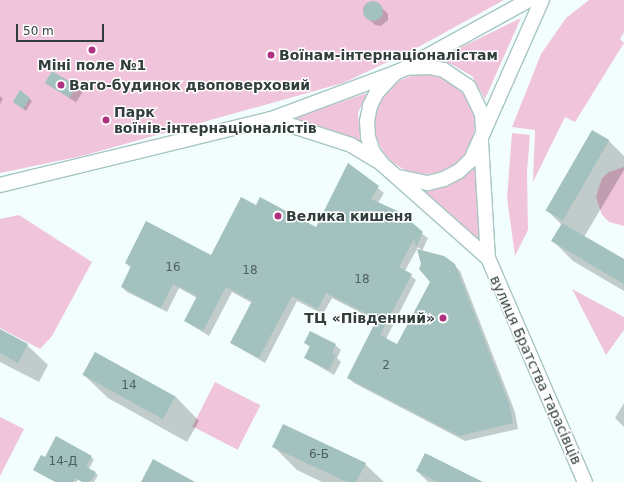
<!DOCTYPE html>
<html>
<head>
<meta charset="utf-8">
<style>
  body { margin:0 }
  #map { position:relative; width:624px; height:482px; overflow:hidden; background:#f2fefd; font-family:"DejaVu Sans",sans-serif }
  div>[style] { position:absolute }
  .green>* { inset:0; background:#f0c5db; transform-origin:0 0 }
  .round { border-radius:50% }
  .shadow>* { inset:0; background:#0003; transform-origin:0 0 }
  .building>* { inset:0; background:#a3c2bf; transform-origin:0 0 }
  .roads { filter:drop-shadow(1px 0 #a7c6c3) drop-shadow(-1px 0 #a7c6c3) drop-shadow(0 1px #a7c6c3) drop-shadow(0 -1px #a7c6c3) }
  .minor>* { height:14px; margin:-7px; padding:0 7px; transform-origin:7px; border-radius:7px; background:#fff }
  .dots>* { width:11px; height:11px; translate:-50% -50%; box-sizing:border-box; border:2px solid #fff; border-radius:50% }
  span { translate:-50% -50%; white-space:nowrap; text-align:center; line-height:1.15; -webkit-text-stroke:3px #fff; paint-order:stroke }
  .number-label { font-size:12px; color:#4e5f5d }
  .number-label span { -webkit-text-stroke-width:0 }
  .poi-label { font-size:14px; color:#313e3c; font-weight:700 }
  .left { translate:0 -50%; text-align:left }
  .right { translate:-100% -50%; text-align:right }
  .street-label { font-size:14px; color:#313e3c }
  .scale { position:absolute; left:16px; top:24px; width:88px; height:18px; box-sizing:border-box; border:2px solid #313e3c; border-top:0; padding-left:5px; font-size:12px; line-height:14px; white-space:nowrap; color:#313e3c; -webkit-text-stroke:3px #fff; paint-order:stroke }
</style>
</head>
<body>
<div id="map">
  <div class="green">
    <div style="clip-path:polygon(0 0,504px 0,413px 50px,343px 83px,82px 156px,0 173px)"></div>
    <div style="clip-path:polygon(589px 0,624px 0,624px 32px,620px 39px,624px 43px,575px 122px,565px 117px,533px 182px,535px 130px,512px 127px,541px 54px,566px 18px)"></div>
    <div style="clip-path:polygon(521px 18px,485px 99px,472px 76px,451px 64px,435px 60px)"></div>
    <div class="round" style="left:375px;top:74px;width:100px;height:100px"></div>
    <div style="clip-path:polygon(367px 93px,358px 113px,361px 141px,294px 118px)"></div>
    <div style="clip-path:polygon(512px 133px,530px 135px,527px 172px,528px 230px,515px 256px,507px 198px)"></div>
    <div style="clip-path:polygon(624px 167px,624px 226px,609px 222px,602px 215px,596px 197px,602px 178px,609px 172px)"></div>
    <div style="clip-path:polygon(475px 168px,480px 241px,421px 188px,439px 187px,460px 180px)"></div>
    <div style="clip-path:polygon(19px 215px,92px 262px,52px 336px,40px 349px,0 328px,0 219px)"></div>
    <div style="clip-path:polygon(572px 289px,624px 317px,624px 330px,606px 355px)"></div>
    <div style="left:215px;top:382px;width:51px;height:50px;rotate:27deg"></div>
    <div style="clip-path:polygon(0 417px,24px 429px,0 476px)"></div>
  </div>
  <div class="shadow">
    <div style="clip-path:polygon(376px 2px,388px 14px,388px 20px,381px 26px,375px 25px,364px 15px,363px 8px,367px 3px)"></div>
    <div style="left:52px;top:73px;width:36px;height:12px;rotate:32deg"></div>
    <div style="clip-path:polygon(20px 91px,32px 101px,26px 111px,14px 102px)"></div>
    <div style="clip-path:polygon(0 96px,3px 99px,0 104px)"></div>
    <div style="clip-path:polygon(593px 132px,609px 141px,624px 156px,624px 170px,584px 237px,624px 261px,624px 291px,573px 261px,553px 241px,562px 225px,547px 210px)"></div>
    <div style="clip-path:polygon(348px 164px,384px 193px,378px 203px,428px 238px,422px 251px,418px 247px,405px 271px,416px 280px,386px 339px,398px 345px,454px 265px,460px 271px,515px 412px,518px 429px,465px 441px,354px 383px,349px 378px,377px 321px,332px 298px,323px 314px,297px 301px,265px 363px,231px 343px,252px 303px,232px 292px,209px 336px,185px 321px,197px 298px,179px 288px,167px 312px,127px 292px,122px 287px,131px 268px,126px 263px,211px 256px,257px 206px,317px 228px)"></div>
    <div style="clip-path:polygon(0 330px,27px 345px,48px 365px,39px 382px,0 362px)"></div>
    <div style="clip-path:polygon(305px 343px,335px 345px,341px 350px,337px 358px,341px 362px,334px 375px,305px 358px,310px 347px)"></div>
    <div style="clip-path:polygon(96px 353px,176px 397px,199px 421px,187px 442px,108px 398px,84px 375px)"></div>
    <div style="clip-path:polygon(624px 403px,624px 427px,615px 418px)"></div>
    <div style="clip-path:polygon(56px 438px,94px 459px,89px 469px,98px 475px,94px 482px,78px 480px,76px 482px,55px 482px,37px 472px)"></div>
    <div style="clip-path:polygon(274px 447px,365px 464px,384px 482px,322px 482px,297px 470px)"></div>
    <div style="clip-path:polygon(417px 471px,480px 482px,428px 482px)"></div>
  </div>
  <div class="building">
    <div class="round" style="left:363px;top:1px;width:20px;height:20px"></div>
    <div style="left:52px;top:71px;width:29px;height:14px;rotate:31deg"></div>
    <div style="clip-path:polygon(20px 90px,30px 98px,23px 109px,13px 102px)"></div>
    <div style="left:592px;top:130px;width:20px;height:93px;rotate:30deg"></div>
    <div style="clip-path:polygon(348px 163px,379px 186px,371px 199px,400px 212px,423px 232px,416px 247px,414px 239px,399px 267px,412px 274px,380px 335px,397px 344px,430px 282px,419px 269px,421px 264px,417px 249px,444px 256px,455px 264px,510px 406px,513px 423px,459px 436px,347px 378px,377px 319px,326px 293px,318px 309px,292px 296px,259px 358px,230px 343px,252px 301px,226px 287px,203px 331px,184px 321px,197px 296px,173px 284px,161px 308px,121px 287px,131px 266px,125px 263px,146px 221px,211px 255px,241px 197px,256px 205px,260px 197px,316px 227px)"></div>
    <div style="clip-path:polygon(562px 223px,624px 259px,624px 284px,551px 241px)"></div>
    <div style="clip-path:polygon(0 329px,28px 344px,18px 363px,0 353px)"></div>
    <div style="clip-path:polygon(310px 331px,336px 344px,332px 353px,336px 355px,329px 370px,304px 358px,310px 346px,304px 343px)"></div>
    <div style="left:95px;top:352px;width:92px;height:26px;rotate:29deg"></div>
    <div style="clip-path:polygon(283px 424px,366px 463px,356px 482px,347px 482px,272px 447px)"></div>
    <div style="clip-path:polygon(56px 436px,92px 456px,86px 467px,96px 472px,90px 482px,82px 482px,75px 478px,73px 482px,56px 482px,33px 470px,41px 455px,45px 457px)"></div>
    <div style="clip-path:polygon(425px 453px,483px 482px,437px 482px,416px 471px)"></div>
    <div style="clip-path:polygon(153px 459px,195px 482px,141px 482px)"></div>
  </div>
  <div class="roads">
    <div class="minor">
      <div style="left:409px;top:66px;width:137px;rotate:-28.8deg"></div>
      <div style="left:271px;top:119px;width:84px;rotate:18deg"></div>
      <div style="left:351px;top:145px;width:33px;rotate:31deg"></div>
      <div style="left:483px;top:129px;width:15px;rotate:-94deg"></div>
      <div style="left:482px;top:114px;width:30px;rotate:-116deg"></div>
      <div style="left:469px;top:87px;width:30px;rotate:-146deg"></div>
      <div style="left:444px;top:70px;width:14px;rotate:-168deg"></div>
      <div style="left:430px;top:67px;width:24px;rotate:178deg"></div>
      <div style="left:406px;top:68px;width:12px;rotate:156deg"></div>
      <div style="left:395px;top:73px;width:26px;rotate:133deg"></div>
      <div style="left:377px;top:92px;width:16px;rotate:117deg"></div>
      <div style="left:370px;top:106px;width:15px;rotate:101deg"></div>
      <div style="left:367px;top:121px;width:16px;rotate:86deg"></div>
      <div style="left:368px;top:137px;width:16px;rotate:72deg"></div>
      <div style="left:373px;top:152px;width:15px;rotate:53deg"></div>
      <div style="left:382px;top:164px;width:142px;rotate:41.6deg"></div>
      <div style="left:481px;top:141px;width:117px;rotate:86.6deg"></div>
      <div style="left:488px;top:258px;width:244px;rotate:66.6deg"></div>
      <div style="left:399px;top:177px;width:30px;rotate:12deg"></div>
      <div style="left:428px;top:183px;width:16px;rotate:-14deg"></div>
      <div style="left:444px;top:179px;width:17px;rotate:-28deg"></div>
      <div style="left:459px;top:171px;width:16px;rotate:-43deg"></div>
      <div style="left:471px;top:160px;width:175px;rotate:-66.1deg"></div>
      <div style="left:0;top:185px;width:279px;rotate:-13.7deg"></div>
      <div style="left:271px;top:119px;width:132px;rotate:-20.4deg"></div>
    </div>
  </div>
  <div class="dots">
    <div style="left:92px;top:50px;background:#af3281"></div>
    <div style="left:271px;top:55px;background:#af3281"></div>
    <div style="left:61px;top:85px;background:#af3281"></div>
    <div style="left:106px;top:120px;background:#af3281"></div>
    <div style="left:278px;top:216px;background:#af3281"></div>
    <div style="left:443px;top:318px;background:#af3281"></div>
  </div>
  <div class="number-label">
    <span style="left:173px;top:268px">16</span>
    <span style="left:250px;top:271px">18</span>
    <span style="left:362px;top:280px">18</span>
    <span style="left:386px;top:366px">2</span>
    <span style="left:129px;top:386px">14</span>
    <span style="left:319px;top:455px">6-Б</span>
    <span style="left:63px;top:462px">14-Д</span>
  </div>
  <div class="poi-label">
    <span class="left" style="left:279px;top:55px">Воїнам-інтернаціоналістам</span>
    <span style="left:92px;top:65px">Міні поле №1</span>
    <span class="left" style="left:69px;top:85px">Ваго-будинок двоповерховий</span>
    <span class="left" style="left:114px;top:120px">Парк<br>воїнів-інтернаціоналістів</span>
    <span class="left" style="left:286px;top:216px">Велика кишеня</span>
    <span class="right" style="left:435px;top:318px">ТЦ «Південний»</span>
  </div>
  <div class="street-label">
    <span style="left:536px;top:370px;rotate:66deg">вулиця Братства тарасівців</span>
  </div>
  <div class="scale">50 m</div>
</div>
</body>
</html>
